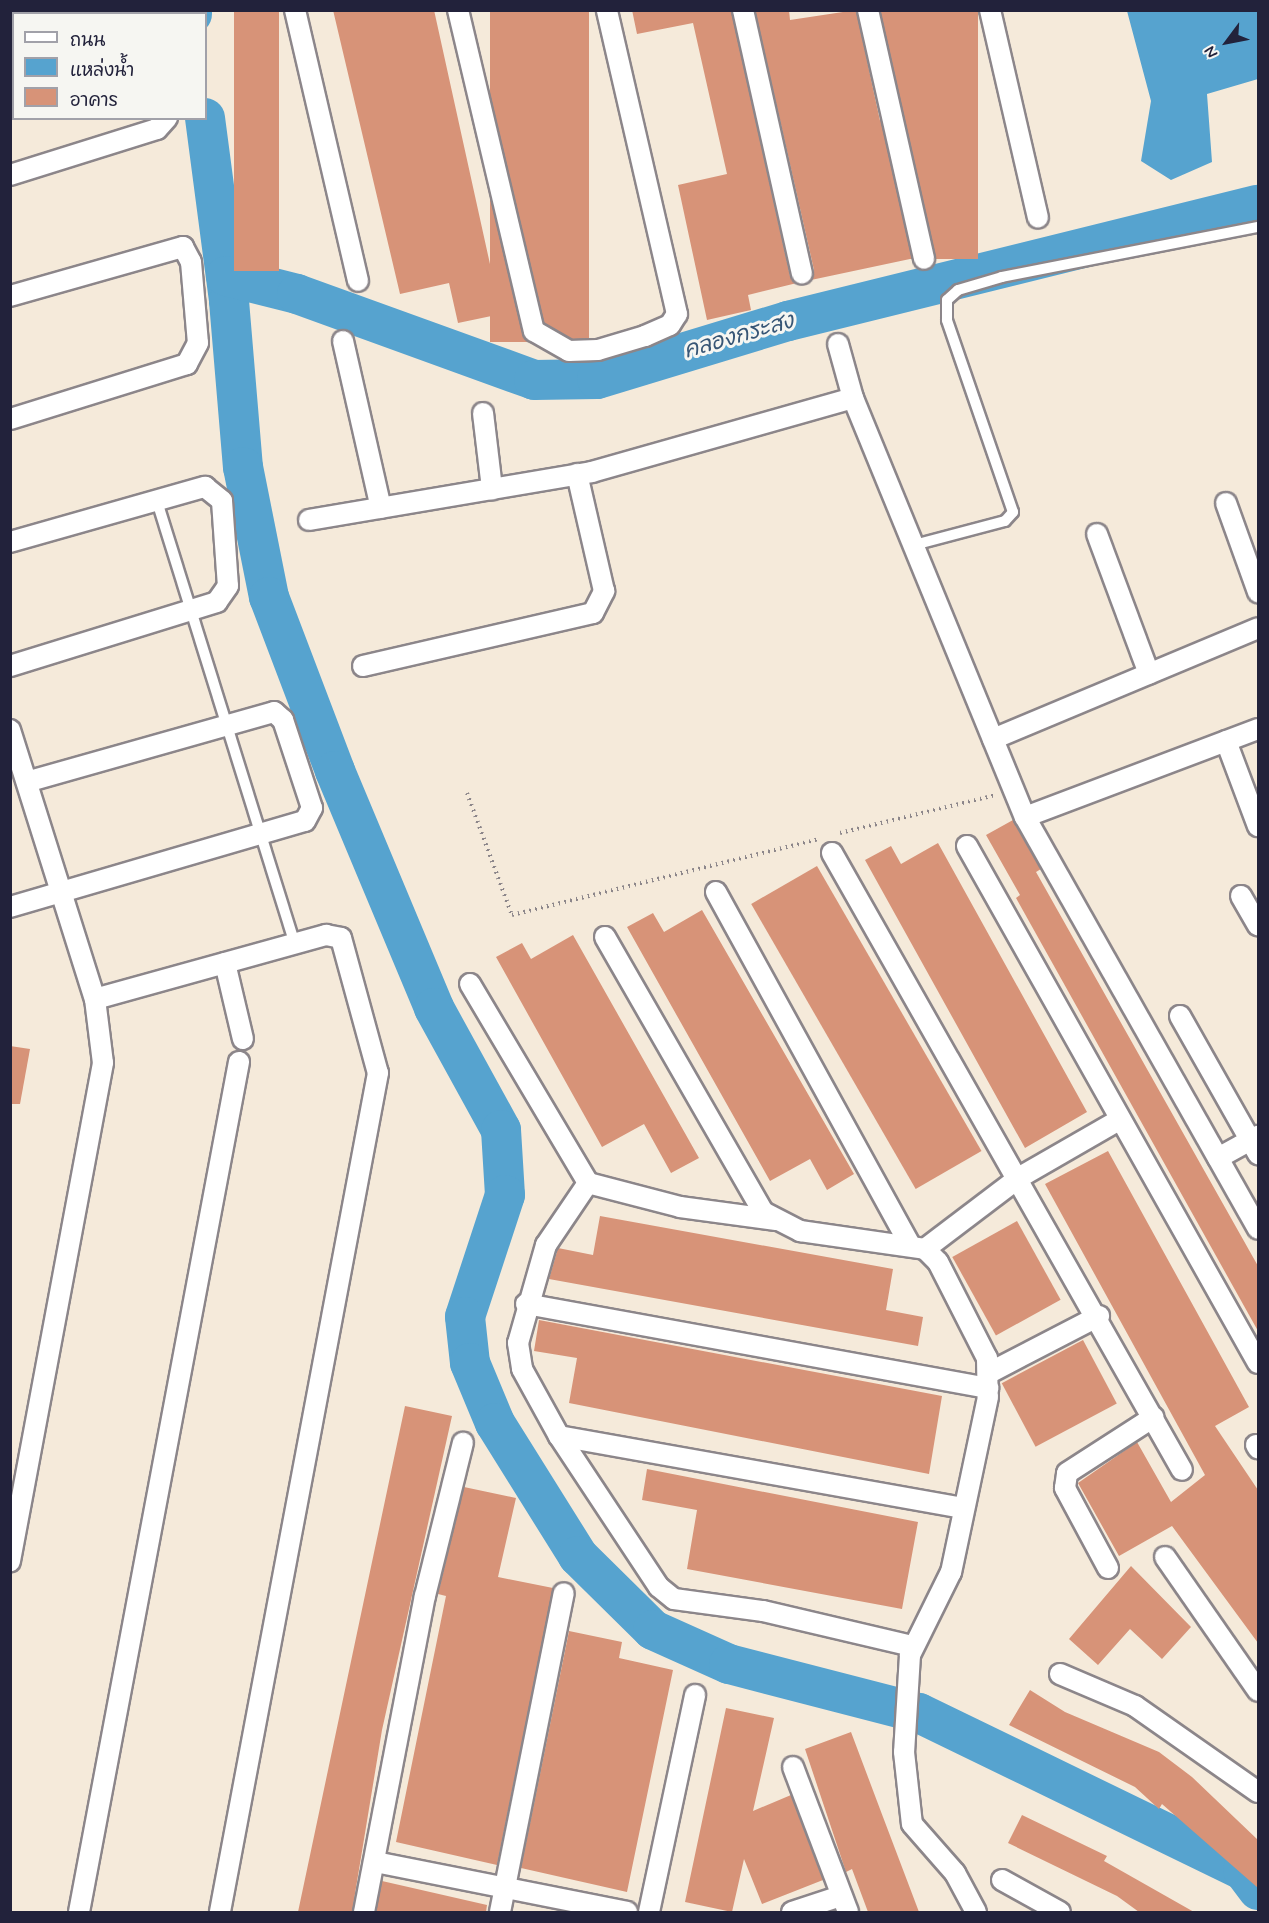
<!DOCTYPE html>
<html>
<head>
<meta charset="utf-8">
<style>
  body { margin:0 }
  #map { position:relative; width:1269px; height:1923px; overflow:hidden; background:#f5eada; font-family:Mynerve,"Playpen Sans Thai",sans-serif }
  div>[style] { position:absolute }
  .water>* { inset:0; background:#56a3cf }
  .river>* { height:40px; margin:-20px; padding:0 20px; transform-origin:20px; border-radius:20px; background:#56a3cf }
  .building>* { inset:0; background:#d79378; transform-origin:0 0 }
  .path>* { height:4px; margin-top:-2px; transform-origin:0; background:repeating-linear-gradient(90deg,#8c868a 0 1.5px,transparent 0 6px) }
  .roads { filter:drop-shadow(2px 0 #8c868a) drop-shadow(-2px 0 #8c868a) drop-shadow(0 2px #8c868a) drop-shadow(0 -2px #8c868a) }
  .lane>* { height:10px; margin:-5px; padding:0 5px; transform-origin:5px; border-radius:5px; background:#fff }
  .street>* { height:20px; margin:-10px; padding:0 10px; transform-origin:10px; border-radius:10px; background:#fff }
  span { translate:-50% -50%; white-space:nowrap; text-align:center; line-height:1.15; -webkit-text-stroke:6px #f6f6f2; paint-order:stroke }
  .water-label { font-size:22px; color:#375676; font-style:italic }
  .frame { position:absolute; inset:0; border:12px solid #22223b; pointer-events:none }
  .legend { position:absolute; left:12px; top:12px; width:195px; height:108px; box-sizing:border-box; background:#f6f6f2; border:2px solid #a1a1a9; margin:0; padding:8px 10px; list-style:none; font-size:18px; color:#22223b }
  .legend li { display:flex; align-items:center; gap:12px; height:30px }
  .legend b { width:30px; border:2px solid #a1a1a9 }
  .north { position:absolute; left:1197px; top:12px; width:60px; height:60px; -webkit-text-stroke:4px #f6f6f2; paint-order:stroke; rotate:238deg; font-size:16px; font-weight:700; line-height:24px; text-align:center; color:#22223b }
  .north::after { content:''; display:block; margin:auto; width:21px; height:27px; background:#22223b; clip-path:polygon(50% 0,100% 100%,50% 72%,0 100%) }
</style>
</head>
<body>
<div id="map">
  <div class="water">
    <div style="clip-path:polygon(1127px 11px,1258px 11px,1258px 79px,1207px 94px,1212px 162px,1171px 180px,1141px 161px,1151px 101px)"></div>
  </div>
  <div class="river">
    <div style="left:192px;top:10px;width:4px;rotate:90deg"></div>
    <div style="left:205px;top:118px;width:185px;rotate:82.5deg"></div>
    <div style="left:229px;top:301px;width:167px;rotate:85.2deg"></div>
    <div style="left:243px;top:467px;width:133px;rotate:78.7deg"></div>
    <div style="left:269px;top:597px;width:186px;rotate:69.2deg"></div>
    <div style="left:335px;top:771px;width:257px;rotate:67.3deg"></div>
    <div style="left:434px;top:1008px;width:139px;rotate:61.2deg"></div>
    <div style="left:501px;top:1130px;width:65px;rotate:86.5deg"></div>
    <div style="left:505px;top:1195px;width:128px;rotate:108.2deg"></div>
    <div style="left:465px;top:1317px;width:46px;rotate:83.8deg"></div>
    <div style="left:470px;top:1363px;width:65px;rotate:67.4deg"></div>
    <div style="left:495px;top:1423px;width:157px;rotate:58deg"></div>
    <div style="left:578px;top:1556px;width:105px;rotate:44.6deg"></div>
    <div style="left:653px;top:1630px;width:83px;rotate:24.1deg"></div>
    <div style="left:729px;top:1664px;width:196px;rotate:14.5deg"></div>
    <div style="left:919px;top:1713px;width:360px;rotate:25.9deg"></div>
    <div style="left:1243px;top:1870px;width:25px;rotate:53deg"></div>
    <div style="left:226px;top:276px;width:73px;rotate:14.2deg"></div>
    <div style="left:297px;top:294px;width:252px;rotate:19.9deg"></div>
    <div style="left:534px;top:380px;width:63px;rotate:-0.9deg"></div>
    <div style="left:597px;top:379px;width:200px;rotate:-16.9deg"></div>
    <div style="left:788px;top:321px;width:484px;rotate:-13.9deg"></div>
  </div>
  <div class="building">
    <div style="left:234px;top:10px;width:45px;height:261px"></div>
    <div style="clip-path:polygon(333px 10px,434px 10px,501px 314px,458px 323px,449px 283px,400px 294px)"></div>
    <div style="left:490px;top:10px;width:99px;height:332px"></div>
    <div style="clip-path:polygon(632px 10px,731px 10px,790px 276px,797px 283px,748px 295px,751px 310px,707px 320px,678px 185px,727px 174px,693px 23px,637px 34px)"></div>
    <div style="clip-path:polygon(755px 10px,789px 10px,790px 20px,856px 10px,910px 259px,811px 280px,814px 270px)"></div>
    <div style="left:880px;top:10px;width:98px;height:249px"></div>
    <div style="clip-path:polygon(1013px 820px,1041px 869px,1036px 872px,1258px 1266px,1258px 1331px,1016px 898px,1020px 895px,986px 835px)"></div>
    <div style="clip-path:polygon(938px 843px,1087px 1112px,1025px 1148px,865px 860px,891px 846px,901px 864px)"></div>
    <div style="left:817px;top:866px;width:329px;height:76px;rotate:60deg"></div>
    <div style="clip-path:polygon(702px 910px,854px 1174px,827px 1190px,810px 1159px,770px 1181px,627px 927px,653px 913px,664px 932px)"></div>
    <div style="clip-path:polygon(573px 935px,699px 1158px,671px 1173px,644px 1124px,602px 1147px,496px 957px,522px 943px,531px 959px)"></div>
    <div style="clip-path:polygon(10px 1046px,30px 1049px,20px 1104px,10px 1104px)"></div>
    <div style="clip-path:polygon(1108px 1151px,1249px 1407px,1215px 1426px,1258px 1490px,1258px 1643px,1172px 1526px,1119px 1556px,1078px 1483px,1137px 1442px,1171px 1502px,1205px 1475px,1045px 1184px)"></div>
    <div style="clip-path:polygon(600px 1216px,893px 1269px,886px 1310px,923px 1317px,918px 1346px,549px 1279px,558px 1248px,593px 1255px)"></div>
    <div style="left:1017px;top:1221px;width:90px;height:74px;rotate:61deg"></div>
    <div style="clip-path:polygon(539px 1320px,942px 1396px,929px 1474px,569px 1403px,577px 1358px,534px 1351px)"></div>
    <div style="left:1083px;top:1340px;width:72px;height:92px;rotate:62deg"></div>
    <div style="clip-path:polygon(405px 1406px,452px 1416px,382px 1730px,352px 1912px,298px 1912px)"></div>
    <div style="clip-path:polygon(647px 1469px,918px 1522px,902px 1609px,687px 1569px,697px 1510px,642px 1500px)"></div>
    <div style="clip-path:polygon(464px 1487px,516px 1498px,498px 1577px,553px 1588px,497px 1865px,396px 1842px,446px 1596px,438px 1594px)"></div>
    <div style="clip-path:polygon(1131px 1566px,1191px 1627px,1162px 1659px,1130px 1629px,1098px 1665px,1069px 1639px)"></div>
    <div style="clip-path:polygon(569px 1631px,622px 1642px,619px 1658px,673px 1670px,627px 1892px,521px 1868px)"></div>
    <div style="clip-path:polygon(1030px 1690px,1065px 1712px,1159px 1752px,1192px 1777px,1258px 1840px,1258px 1888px,1162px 1804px,1159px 1809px,1135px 1787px,1009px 1725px)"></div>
    <div style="clip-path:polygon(726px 1708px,774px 1718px,753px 1811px,791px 1795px,823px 1880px,762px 1904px,744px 1859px,732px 1912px,685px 1902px)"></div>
    <div style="clip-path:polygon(851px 1732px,883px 1817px,919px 1912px,868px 1912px,852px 1869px,846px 1872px,805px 1749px)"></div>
    <div style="clip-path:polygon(1022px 1815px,1107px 1856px,1104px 1861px,1194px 1912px,1139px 1912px,1117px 1896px,1008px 1843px)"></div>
    <div style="clip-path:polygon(382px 1881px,487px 1905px,486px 1912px,376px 1912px)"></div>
  </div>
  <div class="path">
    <div style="left:467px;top:793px;width:130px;rotate:69.8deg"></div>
    <div style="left:512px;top:915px;width:315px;rotate:-13.9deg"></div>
    <div style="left:840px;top:833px;width:161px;rotate:-13.7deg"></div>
  </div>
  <div class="roads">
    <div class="lane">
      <div style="left:156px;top:498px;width:467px;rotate:72.7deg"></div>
      <div style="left:914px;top:545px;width:94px;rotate:-14.8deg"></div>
      <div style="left:1005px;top:521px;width:12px;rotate:-48deg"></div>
      <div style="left:1013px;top:512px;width:203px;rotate:-109deg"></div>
      <div style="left:947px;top:320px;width:20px;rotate:-90deg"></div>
      <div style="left:947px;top:300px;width:15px;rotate:-42deg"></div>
      <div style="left:958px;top:290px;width:46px;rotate:-16.5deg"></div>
      <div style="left:1002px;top:277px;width:261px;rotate:-11.1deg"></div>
    </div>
    <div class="street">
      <div style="left:154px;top:10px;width:4px;rotate:76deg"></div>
      <div style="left:295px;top:10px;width:278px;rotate:76.9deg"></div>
      <div style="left:458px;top:10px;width:330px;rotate:76.7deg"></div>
      <div style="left:534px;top:331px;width:40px;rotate:29.7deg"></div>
      <div style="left:569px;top:351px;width:29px;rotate:-2deg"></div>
      <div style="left:598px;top:350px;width:49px;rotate:-16.6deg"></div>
      <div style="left:645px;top:336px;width:27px;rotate:-24deg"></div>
      <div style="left:670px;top:325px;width:13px;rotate:-58deg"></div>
      <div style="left:677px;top:314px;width:312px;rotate:-103deg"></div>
      <div style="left:743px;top:10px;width:270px;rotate:77.4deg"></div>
      <div style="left:868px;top:10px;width:255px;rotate:77.3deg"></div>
      <div style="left:990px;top:10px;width:213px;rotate:77deg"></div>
      <div style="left:122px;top:14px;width:11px;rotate:-22deg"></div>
      <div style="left:10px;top:48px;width:4px;rotate:-14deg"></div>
      <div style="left:10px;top:175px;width:154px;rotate:-17.4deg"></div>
      <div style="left:157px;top:129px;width:15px;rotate:-48deg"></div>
      <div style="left:10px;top:296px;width:180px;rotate:-15.8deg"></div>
      <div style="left:183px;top:247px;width:17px;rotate:62deg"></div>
      <div style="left:191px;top:262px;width:81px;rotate:85.1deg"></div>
      <div style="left:198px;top:343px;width:24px;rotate:118deg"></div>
      <div style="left:187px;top:364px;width:185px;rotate:162.7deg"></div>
      <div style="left:343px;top:341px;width:171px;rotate:77.2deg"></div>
      <div style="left:838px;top:344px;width:56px;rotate:74.5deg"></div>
      <div style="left:853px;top:398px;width:453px;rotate:67.7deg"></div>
      <div style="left:1025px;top:817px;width:473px;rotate:60.5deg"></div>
      <div style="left:483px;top:413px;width:77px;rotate:83.2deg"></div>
      <div style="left:1226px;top:503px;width:95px;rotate:70.2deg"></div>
      <div style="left:309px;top:520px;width:287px;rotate:-9.6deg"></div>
      <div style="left:592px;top:472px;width:271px;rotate:-15.8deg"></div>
      <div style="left:1097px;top:534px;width:149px;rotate:69.6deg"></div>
      <div style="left:10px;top:542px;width:203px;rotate:-15.8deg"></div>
      <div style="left:205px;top:487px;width:22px;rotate:39deg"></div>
      <div style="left:222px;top:501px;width:85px;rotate:86deg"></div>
      <div style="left:228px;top:586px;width:19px;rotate:125deg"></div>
      <div style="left:217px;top:602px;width:217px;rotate:162.8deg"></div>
      <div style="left:363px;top:666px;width:236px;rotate:-13deg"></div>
      <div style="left:593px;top:613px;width:25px;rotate:-63deg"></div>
      <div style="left:604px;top:591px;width:120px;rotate:-103deg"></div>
      <div style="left:10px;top:730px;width:282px;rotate:72.5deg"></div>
      <div style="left:95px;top:999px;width:64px;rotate:82.9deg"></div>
      <div style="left:103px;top:1063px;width:507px;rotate:100.58deg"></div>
      <div style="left:993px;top:739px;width:287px;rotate:-22.7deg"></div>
      <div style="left:1226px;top:741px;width:91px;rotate:69.4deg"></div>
      <div style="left:1025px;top:817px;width:249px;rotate:-20.7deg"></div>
      <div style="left:967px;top:846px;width:593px;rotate:60.63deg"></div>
      <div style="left:832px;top:853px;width:709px;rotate:60.44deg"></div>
      <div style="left:716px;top:892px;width:403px;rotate:61.2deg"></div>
      <div style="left:1241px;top:896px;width:34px;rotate:60deg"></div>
      <div style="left:10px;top:907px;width:307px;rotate:-16.3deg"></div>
      <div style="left:305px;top:821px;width:15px;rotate:-62deg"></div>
      <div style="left:312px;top:808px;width:93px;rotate:-108.2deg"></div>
      <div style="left:283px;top:720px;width:12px;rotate:-138deg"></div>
      <div style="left:274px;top:712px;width:257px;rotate:164.2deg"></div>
      <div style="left:605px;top:937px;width:317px;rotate:60.1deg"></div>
      <div style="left:763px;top:1212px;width:42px;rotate:27.2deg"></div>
      <div style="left:800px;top:1231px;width:126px;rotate:8.2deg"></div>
      <div style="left:925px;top:1249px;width:18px;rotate:45deg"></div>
      <div style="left:938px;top:1262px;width:108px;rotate:63deg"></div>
      <div style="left:987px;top:1358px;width:39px;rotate:89deg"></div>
      <div style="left:988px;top:1397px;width:179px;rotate:101.9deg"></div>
      <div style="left:951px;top:1572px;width:93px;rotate:116.3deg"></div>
      <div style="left:910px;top:1655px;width:97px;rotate:93.5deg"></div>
      <div style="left:904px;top:1752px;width:72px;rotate:83.7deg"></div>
      <div style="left:912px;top:1824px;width:65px;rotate:48.7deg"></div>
      <div style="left:955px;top:1873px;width:44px;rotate:61.7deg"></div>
      <div style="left:225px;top:963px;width:78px;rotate:76.7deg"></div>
      <div style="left:470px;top:984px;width:231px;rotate:59.3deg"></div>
      <div style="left:588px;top:1183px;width:75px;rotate:124.1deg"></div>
      <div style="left:546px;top:1245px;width:102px;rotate:105.9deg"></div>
      <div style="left:518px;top:1343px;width:26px;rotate:81deg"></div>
      <div style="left:522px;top:1369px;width:77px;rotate:61.1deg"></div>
      <div style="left:559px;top:1436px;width:411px;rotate:10.1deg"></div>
      <div style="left:95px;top:999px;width:240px;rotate:-15.5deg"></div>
      <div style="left:326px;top:935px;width:15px;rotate:11deg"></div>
      <div style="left:341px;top:938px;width:140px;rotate:74.7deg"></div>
      <div style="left:378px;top:1073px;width:854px;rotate:100.67deg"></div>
      <div style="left:1180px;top:1016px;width:159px;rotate:60.5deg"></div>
      <div style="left:1218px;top:1158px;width:46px;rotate:-28.8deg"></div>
      <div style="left:588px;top:1183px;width:95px;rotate:14.6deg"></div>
      <div style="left:680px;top:1207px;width:97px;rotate:7.7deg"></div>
      <div style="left:925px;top:1249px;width:119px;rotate:-37.2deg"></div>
      <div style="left:1020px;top:1177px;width:114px;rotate:-29.9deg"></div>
      <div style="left:526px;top:1304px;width:470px;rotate:10.3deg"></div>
      <div style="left:989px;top:1373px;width:124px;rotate:-27.4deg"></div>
      <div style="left:559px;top:1436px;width:181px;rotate:56.5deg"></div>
      <div style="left:659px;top:1587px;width:19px;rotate:39deg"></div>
      <div style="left:674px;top:1599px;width:90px;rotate:7.7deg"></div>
      <div style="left:763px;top:1611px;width:153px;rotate:13.2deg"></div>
      <div style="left:1256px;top:1445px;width:4px;rotate:56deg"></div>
      <div style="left:1165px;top:1557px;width:163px;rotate:55.2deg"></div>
      <div style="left:1108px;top:1568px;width:91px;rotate:-118.3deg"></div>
      <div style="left:1065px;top:1488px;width:15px;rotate:-82deg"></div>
      <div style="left:1067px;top:1473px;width:103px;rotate:-32.8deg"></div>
      <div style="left:1060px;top:1674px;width:82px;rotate:23.1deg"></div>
      <div style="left:1135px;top:1706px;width:150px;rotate:35deg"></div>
      <div style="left:793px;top:1767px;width:155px;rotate:69.2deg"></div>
      <div style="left:375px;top:1862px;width:257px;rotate:11.2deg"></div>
      <div style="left:1002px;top:1880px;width:66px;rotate:28.9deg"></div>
      <div style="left:79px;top:1912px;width:865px;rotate:-79.34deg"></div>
      <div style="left:364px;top:1912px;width:322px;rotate:-79.1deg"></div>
      <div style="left:425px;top:1596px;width:158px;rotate:-76.1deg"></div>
      <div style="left:500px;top:1912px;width:325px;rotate:-78.7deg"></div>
      <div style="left:649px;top:1912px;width:222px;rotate:-78deg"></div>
      <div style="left:792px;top:1912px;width:52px;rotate:-18.1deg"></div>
    </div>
  </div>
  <div class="water-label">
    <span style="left:739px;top:337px;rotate:-16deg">คลองกระสง</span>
  </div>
  <div class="frame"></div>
  <ul class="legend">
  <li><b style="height:8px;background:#fff"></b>ถนน</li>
  <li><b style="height:16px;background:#56a3cf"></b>แหล่งน้ำ</li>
  <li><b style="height:16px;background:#d79378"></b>อาคาร</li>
  </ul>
  <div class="north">N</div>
</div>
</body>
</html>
